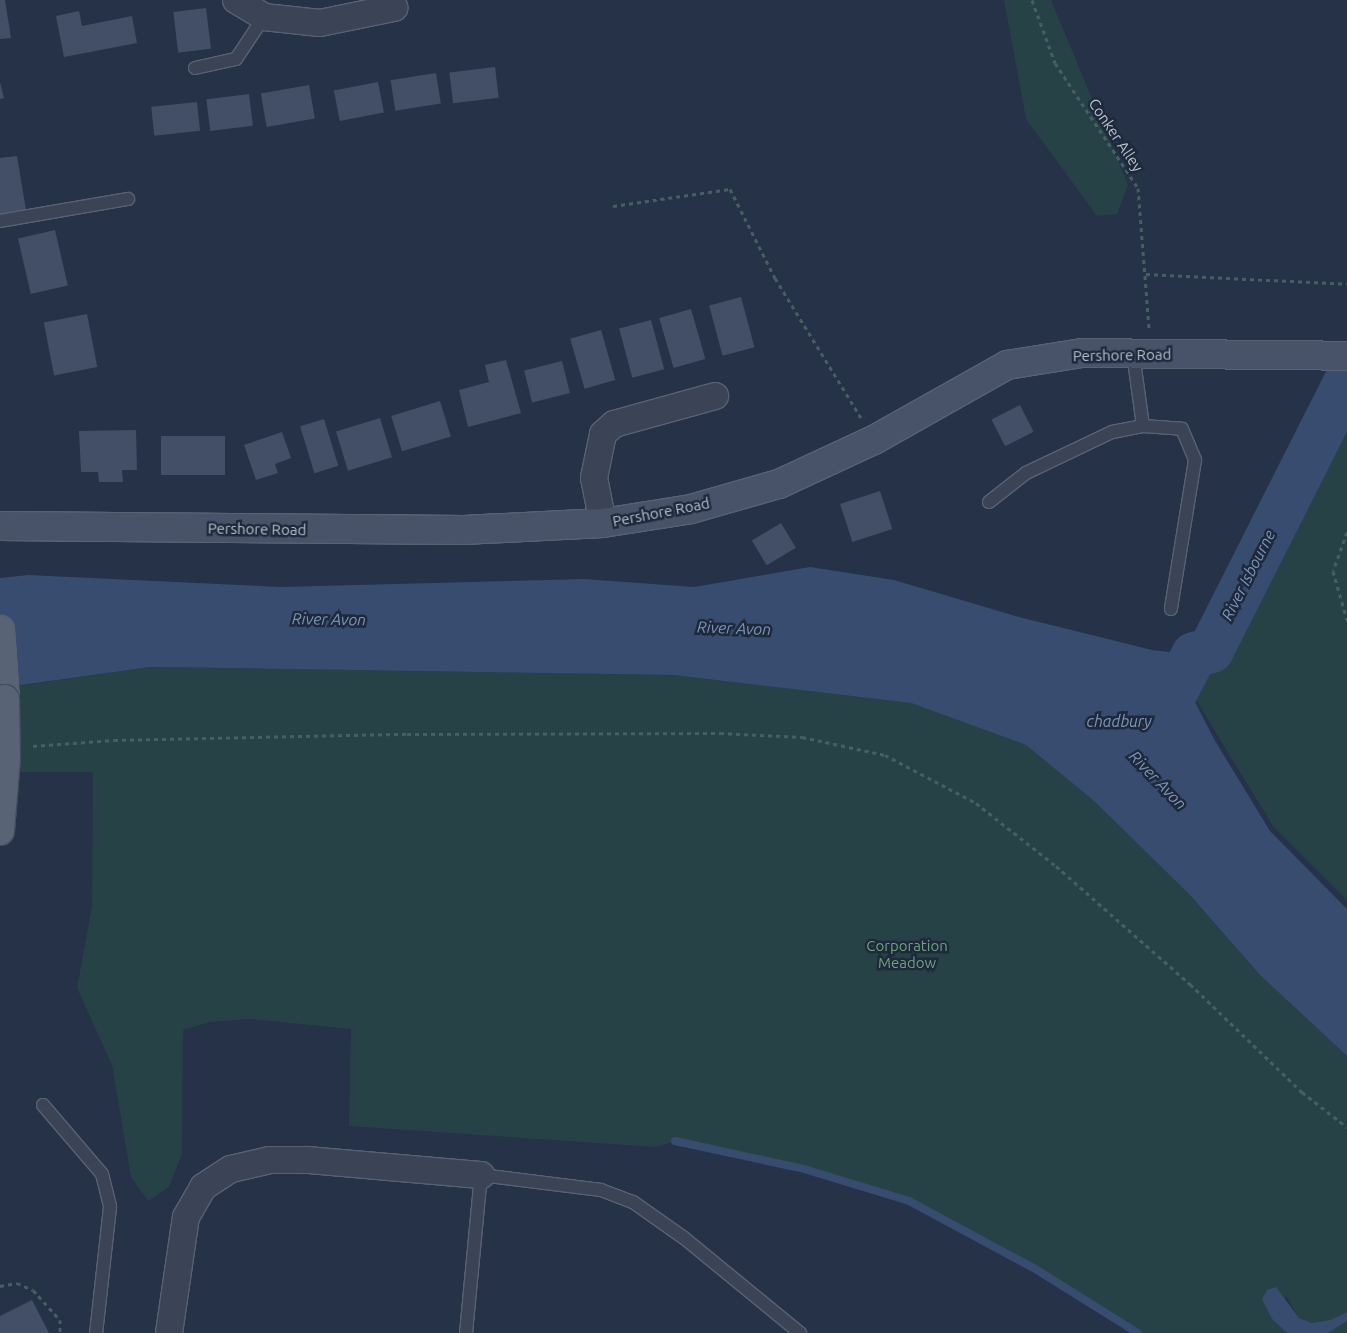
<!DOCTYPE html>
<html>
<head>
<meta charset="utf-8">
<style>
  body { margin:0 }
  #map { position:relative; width:1347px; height:1333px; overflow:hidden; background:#253247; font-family:Ubuntu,sans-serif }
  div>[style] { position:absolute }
  .green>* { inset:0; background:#274247 }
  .water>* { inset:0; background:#374c6f }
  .stream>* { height:8px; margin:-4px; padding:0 4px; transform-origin:4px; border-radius:4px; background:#374c6f }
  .river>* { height:46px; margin:-23px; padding:0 23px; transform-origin:23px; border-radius:23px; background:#374c6f }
  .building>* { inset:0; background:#424f67; transform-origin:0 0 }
  .path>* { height:3px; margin-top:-1.5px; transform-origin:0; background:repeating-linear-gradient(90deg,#465f63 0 4px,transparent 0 8px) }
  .roads { filter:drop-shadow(1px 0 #586273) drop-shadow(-1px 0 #586273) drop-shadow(0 1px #586273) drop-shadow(0 -1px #586273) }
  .lane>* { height:12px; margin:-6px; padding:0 6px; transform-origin:6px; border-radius:6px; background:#3a4456 }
  .street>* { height:26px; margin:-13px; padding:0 13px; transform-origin:13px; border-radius:13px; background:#3a4456 }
  .secondary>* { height:28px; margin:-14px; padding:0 14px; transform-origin:14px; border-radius:14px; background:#485369 }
  .primary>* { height:28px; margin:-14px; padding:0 14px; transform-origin:14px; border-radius:14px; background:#586376 }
  .bridges { filter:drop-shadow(1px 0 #434d5f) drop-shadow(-1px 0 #434d5f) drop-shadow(0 1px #434d5f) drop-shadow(0 -1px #434d5f) }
  .primary-bridge>* { height:28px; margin:-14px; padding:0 14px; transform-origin:14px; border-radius:14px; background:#586376 }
  span { translate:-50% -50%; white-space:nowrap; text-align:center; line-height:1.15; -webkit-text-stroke:5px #1e293b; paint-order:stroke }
  .street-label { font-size:15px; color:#b8c0cf }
  .park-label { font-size:15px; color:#6da27b }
  .water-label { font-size:16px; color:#7c94b9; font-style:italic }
</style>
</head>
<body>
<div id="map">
  <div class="green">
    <div style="clip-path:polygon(1004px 0,1051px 0,1128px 185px,1117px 214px,1097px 216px,1026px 119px)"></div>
    <div style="clip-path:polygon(1344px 386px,1347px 386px,1347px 900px,1273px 826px,1243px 777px,1195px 698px,1194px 655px,1211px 650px)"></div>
    <div style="clip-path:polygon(149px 667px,673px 675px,911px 703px,1026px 745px,1094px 801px,1189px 894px,1260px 975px,1347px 1056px,1347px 1312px,1330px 1320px,1312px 1323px,1299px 1318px,1286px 1296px,1272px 1319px,1287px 1333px,1138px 1333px,1037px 1270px,909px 1201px,804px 1169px,675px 1141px,656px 1147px,349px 1126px,351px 1029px,251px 1019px,210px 1022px,183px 1030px,182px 1154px,169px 1187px,148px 1201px,131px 1177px,112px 1065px,77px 988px,92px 906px,93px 772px,20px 772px,12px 687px)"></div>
    <div style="clip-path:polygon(1347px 1321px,1347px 1333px,1328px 1333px)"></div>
  </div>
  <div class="water">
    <div style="clip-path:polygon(810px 567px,894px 580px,1019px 617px,1152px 650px,1194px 655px,1193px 698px,1214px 739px,1270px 831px,1347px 909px,1347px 1056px,1260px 975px,1189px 894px,1094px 801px,1026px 745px,911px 703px,673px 675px,150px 667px,0 688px,0 578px,28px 575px,280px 587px,584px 579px,694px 587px)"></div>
    <div style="clip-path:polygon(1276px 1287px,1299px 1318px,1312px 1323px,1330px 1320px,1347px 1312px,1347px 1321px,1328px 1333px,1287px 1333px,1272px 1319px,1262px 1299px,1267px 1290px)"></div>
  </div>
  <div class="stream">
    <div style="left:675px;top:1141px;width:132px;rotate:12.2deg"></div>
    <div style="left:804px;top:1169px;width:110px;rotate:16.9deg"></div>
    <div style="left:909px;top:1201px;width:145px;rotate:28.3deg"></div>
    <div style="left:1037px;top:1270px;width:119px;rotate:32deg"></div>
  </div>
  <div class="river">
    <div style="left:1165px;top:711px;width:63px;rotate:-62.6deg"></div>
    <div style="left:1194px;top:655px;width:18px;rotate:-16deg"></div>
    <div style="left:1211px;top:650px;width:301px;rotate:-63.2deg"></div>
  </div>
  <div class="building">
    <div style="clip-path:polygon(0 0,5px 0,11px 38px,0 39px)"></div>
    <div style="left:206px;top:8px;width:41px;height:33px;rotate:83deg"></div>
    <div style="clip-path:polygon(79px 11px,82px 26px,132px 16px,137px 43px,64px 57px,56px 16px)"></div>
    <div style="left:495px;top:67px;width:31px;height:46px;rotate:83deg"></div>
    <div style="left:436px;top:73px;width:31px;height:46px;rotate:81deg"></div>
    <div style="clip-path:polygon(0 82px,4px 98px,0 99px)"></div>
    <div style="left:378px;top:82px;width:31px;height:45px;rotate:79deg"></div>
    <div style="left:309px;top:85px;width:34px;height:49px;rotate:80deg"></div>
    <div style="left:249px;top:94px;width:32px;height:43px;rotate:83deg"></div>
    <div style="left:197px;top:102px;width:29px;height:46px;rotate:84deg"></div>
    <div style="clip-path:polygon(17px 156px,26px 210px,0 214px,0 158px)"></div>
    <div style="left:55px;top:230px;width:57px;height:38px;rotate:77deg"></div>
    <div style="left:741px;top:297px;width:52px;height:33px;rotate:75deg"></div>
    <div style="left:691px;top:309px;width:52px;height:33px;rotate:74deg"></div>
    <div style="left:87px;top:314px;width:54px;height:44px;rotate:79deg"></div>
    <div style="left:651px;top:320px;width:51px;height:33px;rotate:75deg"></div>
    <div style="left:601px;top:330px;width:52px;height:32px;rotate:74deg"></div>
    <div style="clip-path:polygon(506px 360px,521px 413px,468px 427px,459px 390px,489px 382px,485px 365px)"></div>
    <div style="left:562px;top:361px;width:33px;height:39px;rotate:76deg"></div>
    <div style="left:440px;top:401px;width:37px;height:51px;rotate:73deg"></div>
    <div style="left:1020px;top:405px;width:30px;height:32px;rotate:63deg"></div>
    <div style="left:380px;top:418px;width:41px;height:46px;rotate:73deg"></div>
    <div style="left:324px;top:419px;width:49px;height:25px;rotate:73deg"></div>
    <div style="clip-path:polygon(136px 430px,137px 470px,122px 470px,123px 482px,99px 482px,98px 472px,81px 472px,79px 431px)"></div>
    <div style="clip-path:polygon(282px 432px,291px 458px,275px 464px,278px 473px,256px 480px,244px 445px)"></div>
    <div style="left:225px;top:436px;width:39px;height:64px;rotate:90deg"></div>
    <div style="left:880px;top:491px;width:40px;height:42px;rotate:72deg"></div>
    <div style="left:781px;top:523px;width:29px;height:34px;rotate:59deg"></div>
    <div style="clip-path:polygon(32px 1300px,49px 1333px,0 1333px,0 1316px)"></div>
  </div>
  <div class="path">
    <div style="left:1032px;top:0;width:67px;rotate:69.9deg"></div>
    <div style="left:1055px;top:63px;width:150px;rotate:56.4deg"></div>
    <div style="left:1138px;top:188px;width:140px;rotate:85.5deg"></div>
    <div style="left:613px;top:206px;width:118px;rotate:-8.3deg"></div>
    <div style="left:730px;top:189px;width:100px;rotate:63.2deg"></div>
    <div style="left:775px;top:278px;width:164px;rotate:58.4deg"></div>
    <div style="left:1146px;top:274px;width:201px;rotate:2.8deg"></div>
    <div style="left:1347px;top:532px;width:41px;rotate:109.7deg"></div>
    <div style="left:1333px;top:571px;width:51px;rotate:74.1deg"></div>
    <div style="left:33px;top:746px;width:81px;rotate:-4.2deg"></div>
    <div style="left:114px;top:740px;width:293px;rotate:-1.2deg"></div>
    <div style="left:407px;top:734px;width:313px;rotate:-0.2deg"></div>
    <div style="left:720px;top:733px;width:82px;rotate:2.8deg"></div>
    <div style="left:802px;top:737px;width:85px;rotate:12.2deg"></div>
    <div style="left:885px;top:755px;width:103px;rotate:27.8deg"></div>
    <div style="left:976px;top:803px;width:102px;rotate:38.2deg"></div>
    <div style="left:1056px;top:866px;width:179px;rotate:41.4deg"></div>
    <div style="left:1190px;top:984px;width:156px;rotate:44deg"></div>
    <div style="left:1302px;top:1092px;width:57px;rotate:37.9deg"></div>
    <div style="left:0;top:1286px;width:17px;rotate:-10deg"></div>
    <div style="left:17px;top:1283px;width:17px;rotate:24deg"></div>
    <div style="left:33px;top:1290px;width:40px;rotate:48deg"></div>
    <div style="left:60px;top:1320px;width:13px;rotate:90deg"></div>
  </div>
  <div class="roads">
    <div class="lane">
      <div style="left:195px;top:68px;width:42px;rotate:-12.4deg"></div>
      <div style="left:236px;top:59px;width:50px;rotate:-56.3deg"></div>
      <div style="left:0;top:221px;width:130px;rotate:-9.8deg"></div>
      <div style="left:1143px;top:426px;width:39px;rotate:4deg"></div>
      <div style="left:1182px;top:429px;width:34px;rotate:67deg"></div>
      <div style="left:1195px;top:460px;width:151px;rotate:99.2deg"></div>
      <div style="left:989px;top:502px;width:47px;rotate:-38.1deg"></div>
      <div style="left:1026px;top:473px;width:95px;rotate:-25.5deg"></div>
      <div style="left:1112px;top:432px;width:32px;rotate:-11deg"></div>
      <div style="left:1143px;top:426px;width:74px;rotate:-97.8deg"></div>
      <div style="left:43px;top:1105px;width:91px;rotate:49.5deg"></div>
      <div style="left:102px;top:1174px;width:34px;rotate:76deg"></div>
      <div style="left:110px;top:1207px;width:127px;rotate:96.3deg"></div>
      <div style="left:466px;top:1333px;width:159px;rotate:-84.6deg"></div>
      <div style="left:481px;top:1175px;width:121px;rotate:7.1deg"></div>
      <div style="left:601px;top:1190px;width:34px;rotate:21deg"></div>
      <div style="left:633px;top:1202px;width:62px;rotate:35.2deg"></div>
      <div style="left:684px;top:1238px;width:150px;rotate:39.3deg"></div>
    </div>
    <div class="street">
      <div style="left:236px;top:0;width:33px;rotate:31deg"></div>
      <div style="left:264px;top:17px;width:56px;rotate:6.1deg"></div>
      <div style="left:320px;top:23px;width:76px;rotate:-11.5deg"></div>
      <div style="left:603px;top:523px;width:46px;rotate:-101.3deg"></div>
      <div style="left:594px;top:478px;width:45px;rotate:-78.4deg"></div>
      <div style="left:603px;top:434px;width:15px;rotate:-42deg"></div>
      <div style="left:614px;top:424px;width:105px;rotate:-15.5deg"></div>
      <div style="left:169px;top:1333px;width:117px;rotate:-81.7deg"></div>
      <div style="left:186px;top:1217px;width:34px;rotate:-60deg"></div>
      <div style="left:203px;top:1187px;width:33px;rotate:-33deg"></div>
      <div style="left:231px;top:1169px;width:39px;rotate:-13deg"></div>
      <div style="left:269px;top:1160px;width:39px"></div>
      <div style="left:308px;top:1160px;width:174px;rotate:5deg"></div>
    </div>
    <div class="secondary">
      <div style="left:0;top:526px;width:464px;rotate:0.5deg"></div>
      <div style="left:464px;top:530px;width:139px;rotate:-2.9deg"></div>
      <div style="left:603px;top:523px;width:89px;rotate:-9deg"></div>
      <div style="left:691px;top:509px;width:91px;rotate:-15.9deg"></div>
      <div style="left:779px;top:484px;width:105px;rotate:-24.9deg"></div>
      <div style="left:874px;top:440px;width:153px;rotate:-29.4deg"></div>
      <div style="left:1007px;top:365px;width:76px;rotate:-9.1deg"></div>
      <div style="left:1082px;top:353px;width:265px;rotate:0.6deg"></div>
    </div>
    <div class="primary">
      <div style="left:0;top:630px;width:69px;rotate:85.9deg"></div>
    </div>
  </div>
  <div class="bridges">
    <div class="primary-bridge">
      <div style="left:0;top:831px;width:73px;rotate:-85.3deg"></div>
      <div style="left:6px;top:758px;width:59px;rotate:-91deg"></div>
    </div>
  </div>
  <div class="street-label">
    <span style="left:1116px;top:135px;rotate:56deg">Conker Alley</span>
    <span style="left:1122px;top:355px;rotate:-1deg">Pershore Road</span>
    <span style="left:661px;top:512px;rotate:-11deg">Pershore Road</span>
    <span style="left:257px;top:529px;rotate:1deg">Pershore Road</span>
  </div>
  <div class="park-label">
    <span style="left:907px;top:954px">Corporation<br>Meadow</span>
  </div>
  <div class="water-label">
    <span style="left:1248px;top:575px;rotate:-63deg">River Isbourne</span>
    <span style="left:329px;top:619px;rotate:1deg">River Avon</span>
    <span style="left:734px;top:628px;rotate:2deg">River Avon</span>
    <span style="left:1119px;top:721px">chadbury</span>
    <span style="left:1158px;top:780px;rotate:46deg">River Avon</span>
  </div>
</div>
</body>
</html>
